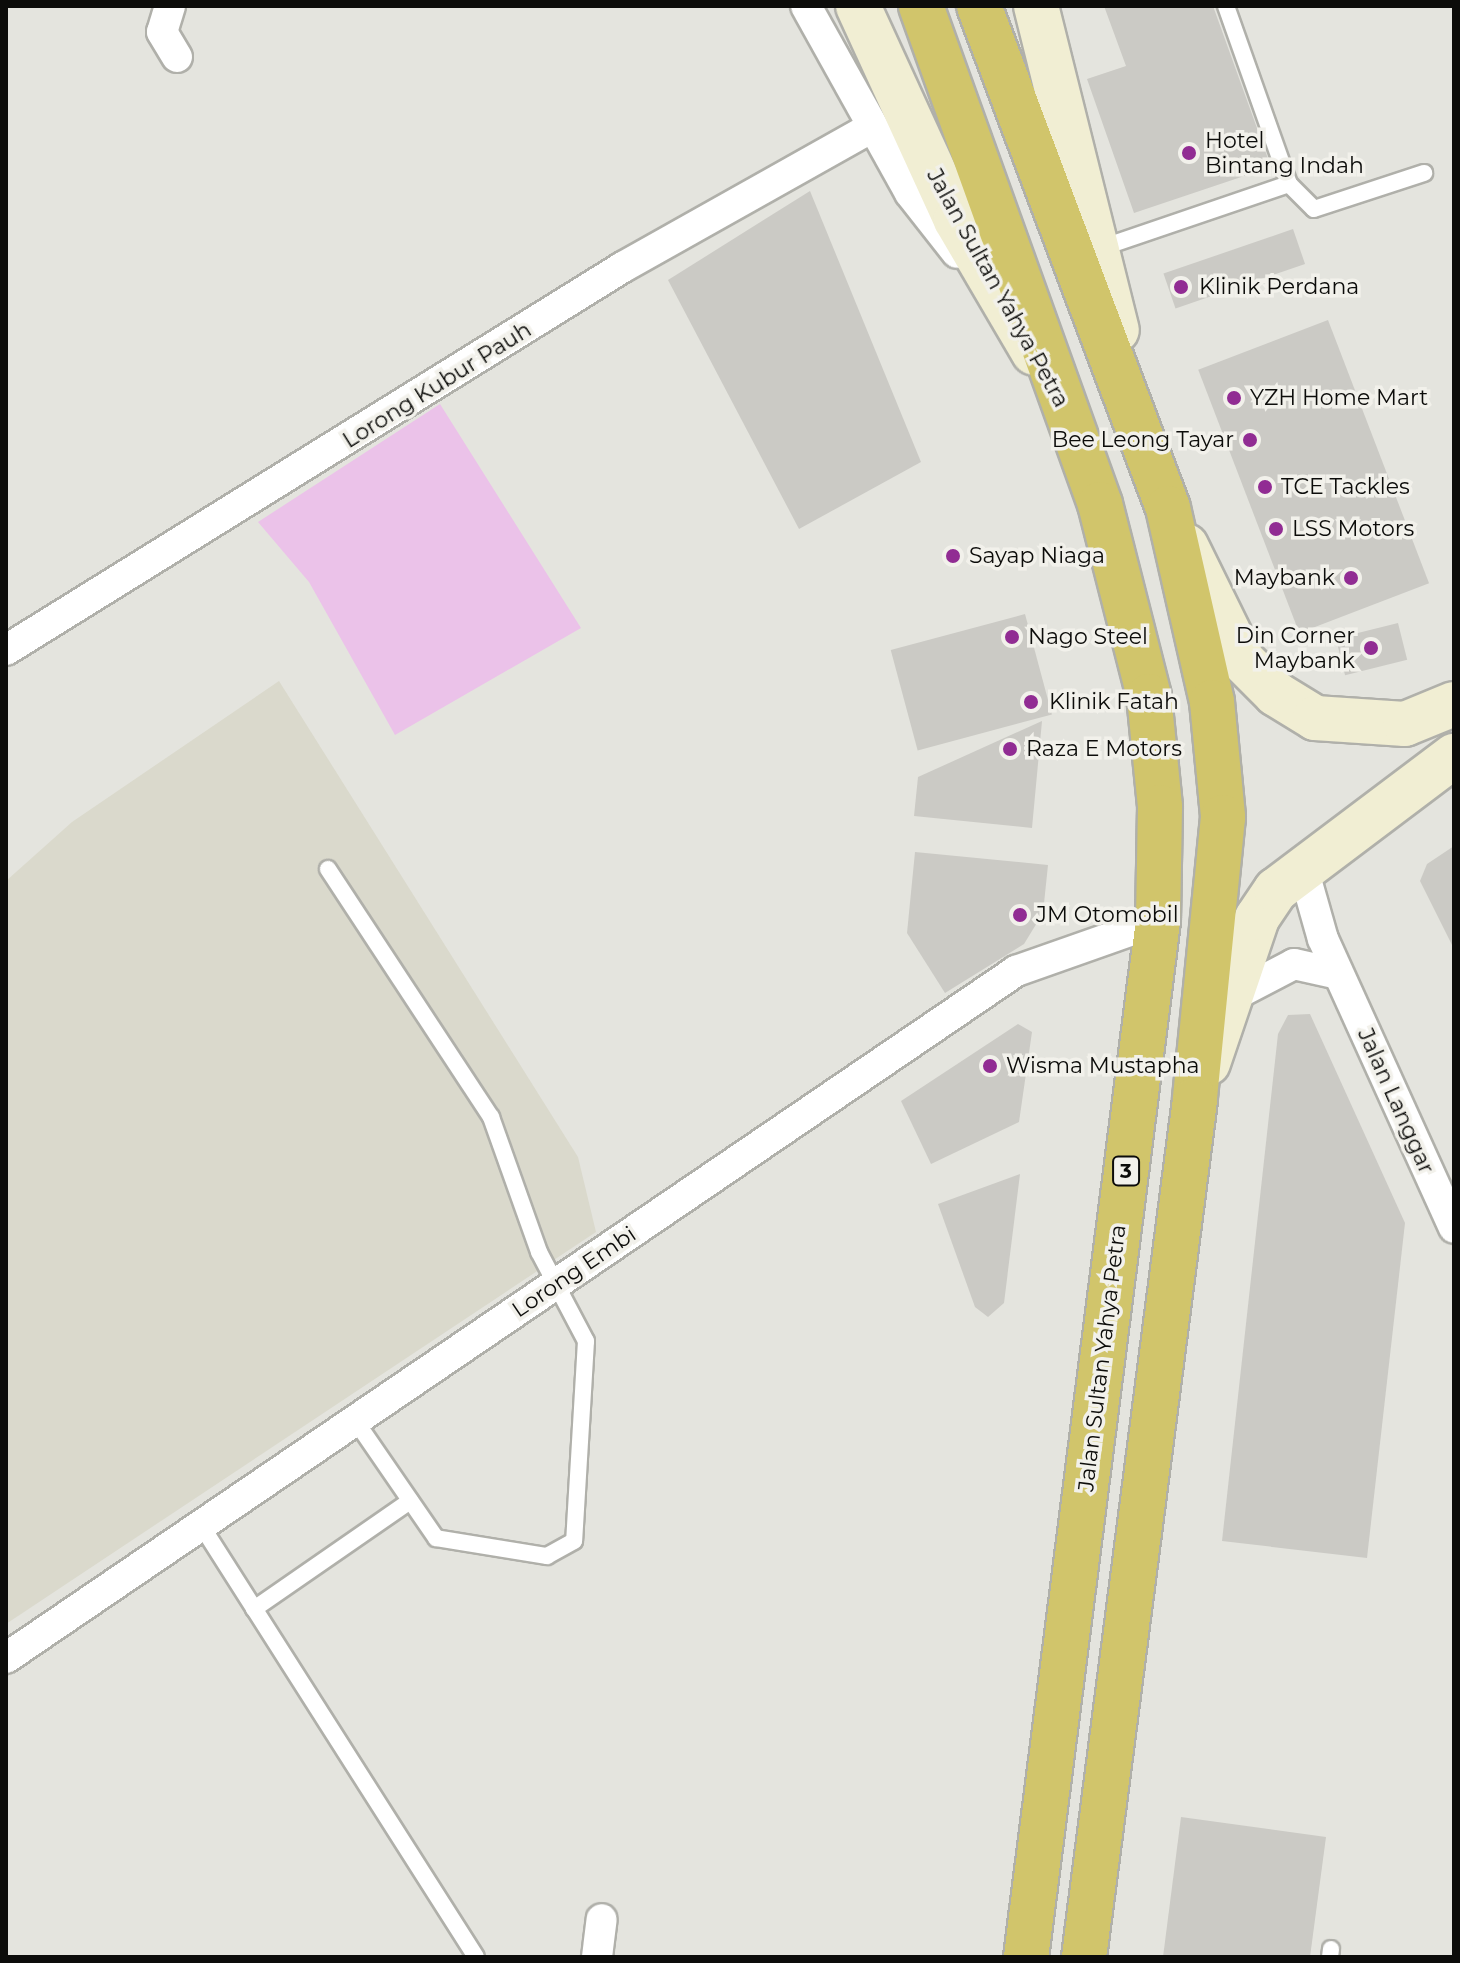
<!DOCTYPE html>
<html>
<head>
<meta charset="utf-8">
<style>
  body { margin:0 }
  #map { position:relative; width:1460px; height:1963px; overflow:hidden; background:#e4e4de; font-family:Montserrat,sans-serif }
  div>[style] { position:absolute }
  .built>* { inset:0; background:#dad9cc }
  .green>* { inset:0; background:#ebc2e9 }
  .building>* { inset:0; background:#cbcac5; transform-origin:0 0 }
  .roads { filter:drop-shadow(2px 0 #b0b0aa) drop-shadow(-2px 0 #b0b0aa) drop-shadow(0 2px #b0b0aa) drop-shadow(0 -2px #b0b0aa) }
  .lane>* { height:16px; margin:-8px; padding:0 8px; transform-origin:8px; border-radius:8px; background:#fff }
  .street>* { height:30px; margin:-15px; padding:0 15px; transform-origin:15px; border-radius:15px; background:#fff }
  .secondary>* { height:44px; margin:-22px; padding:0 22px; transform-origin:22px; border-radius:22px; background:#f1eed3 }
  .highway>* { height:44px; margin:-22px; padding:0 22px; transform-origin:22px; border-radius:22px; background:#d1c56b }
  .dots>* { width:22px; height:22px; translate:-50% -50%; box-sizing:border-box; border:4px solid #f2f1eb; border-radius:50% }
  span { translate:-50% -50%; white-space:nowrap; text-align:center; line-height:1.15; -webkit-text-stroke:7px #f2f1eb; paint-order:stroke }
  .shield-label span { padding:2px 6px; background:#f2f1eb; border:2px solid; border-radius:6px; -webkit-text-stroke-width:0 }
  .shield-label { font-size:20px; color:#0c0c0a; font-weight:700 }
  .poi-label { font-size:22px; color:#0c0c0a }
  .left { translate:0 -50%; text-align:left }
  .right { translate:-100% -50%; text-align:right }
  .street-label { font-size:22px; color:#0c0c0a }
  .frame { position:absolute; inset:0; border:8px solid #0c0c0a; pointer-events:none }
</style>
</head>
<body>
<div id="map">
  <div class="built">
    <div style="clip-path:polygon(279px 681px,578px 1157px,596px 1232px,6px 1624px,6px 881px,72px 822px)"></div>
  </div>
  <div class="green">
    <div style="clip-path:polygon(440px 404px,581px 628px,395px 735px,309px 582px,258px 522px)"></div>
  </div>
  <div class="building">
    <div style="clip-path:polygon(1104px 6px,1213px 6px,1271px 167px,1134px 213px,1087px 79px,1126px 66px)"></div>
    <div style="clip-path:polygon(810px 191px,921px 462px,799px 529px,668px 280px)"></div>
    <div style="left:1293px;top:229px;width:37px;height:137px;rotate:71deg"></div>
    <div style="left:1328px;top:320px;width:282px;height:139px;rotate:69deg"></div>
    <div style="left:1025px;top:614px;width:104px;height:139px;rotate:75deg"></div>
    <div style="left:1398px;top:623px;width:38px;height:64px;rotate:76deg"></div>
    <div style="clip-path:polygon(1042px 721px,1032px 828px,914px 816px,918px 777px)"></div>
    <div style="clip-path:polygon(1454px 846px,1454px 949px,1420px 881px,1427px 864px)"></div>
    <div style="clip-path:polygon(915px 852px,1048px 865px,1043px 913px,1024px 944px,945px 993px,907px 933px)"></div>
    <div style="clip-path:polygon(1310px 1014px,1405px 1223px,1367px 1558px,1222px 1541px,1278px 1034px,1288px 1015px)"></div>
    <div style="clip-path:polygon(1018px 1024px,1032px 1032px,1019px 1122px,931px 1164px,901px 1101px)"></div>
    <div style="clip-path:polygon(1020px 1174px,1004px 1303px,988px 1317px,975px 1307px,938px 1204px)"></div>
    <div style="clip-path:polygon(1181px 1817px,1326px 1837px,1310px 1957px,1163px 1957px)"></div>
  </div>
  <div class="roads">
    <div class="lane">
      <div style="left:1226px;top:6px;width:189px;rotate:70.5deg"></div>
      <div style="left:1098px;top:249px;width:202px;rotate:-18.8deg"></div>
      <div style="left:1289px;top:184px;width:35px;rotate:45deg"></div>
      <div style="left:1314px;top:209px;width:116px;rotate:-18.1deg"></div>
      <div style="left:328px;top:869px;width:297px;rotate:56.7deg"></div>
      <div style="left:491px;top:1117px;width:143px;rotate:70.4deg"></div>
      <div style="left:539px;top:1252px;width:101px;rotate:62.2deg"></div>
      <div style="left:586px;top:1341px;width:200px;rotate:93.4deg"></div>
      <div style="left:574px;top:1541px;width:31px;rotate:151deg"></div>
      <div style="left:547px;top:1556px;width:112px;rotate:-170.8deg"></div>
      <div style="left:436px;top:1538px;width:143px;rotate:-124.5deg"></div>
      <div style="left:201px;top:1525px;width:512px;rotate:57.52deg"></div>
      <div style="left:254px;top:1609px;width:190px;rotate:-34.7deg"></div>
      <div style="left:1330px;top:1957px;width:8px;rotate:-83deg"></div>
    </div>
    <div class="street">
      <div style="left:170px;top:6px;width:27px;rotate:107deg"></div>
      <div style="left:162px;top:32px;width:29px;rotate:59deg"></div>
      <div style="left:806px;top:6px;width:214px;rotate:60.9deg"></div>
      <div style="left:910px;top:193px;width:76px;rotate:51.9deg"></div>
      <div style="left:6px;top:650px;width:726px;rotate:-31.83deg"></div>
      <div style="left:623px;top:267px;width:286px;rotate:-29.3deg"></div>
      <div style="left:1302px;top:865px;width:77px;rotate:74.2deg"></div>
      <div style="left:1323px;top:939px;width:317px;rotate:65.6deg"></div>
      <div style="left:1229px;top:998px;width:73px;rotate:-27.6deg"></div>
      <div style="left:1294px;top:964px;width:45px;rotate:12.8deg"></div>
      <div style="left:6px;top:1658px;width:1222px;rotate:-34.22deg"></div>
      <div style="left:1016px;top:971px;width:151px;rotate:-19.4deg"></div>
      <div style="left:597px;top:1957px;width:38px;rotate:-83deg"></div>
    </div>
    <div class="secondary">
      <div style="left:858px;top:6px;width:235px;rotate:65.4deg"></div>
      <div style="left:956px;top:220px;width:154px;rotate:59.6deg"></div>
      <div style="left:1036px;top:6px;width:334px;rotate:76deg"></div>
      <div style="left:1186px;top:546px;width:127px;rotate:63.8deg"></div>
      <div style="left:1242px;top:660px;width:48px;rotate:45deg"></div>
      <div style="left:1276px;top:694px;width:46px;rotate:31.6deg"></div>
      <div style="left:1315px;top:718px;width:90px;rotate:3.8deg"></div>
      <div style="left:1405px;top:724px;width:53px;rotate:-22.2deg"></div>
      <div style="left:1208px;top:1063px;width:153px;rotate:-71.3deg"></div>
      <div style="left:1257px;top:918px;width:34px;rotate:-56deg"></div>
      <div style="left:1276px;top:890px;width:223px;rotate:-37deg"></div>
    </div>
    <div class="highway">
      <div style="left:921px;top:6px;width:529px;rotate:70.23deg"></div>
      <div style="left:1100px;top:504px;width:198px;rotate:75.7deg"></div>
      <div style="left:1149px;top:696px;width:112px;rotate:84.3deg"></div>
      <div style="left:1160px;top:807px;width:114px;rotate:91deg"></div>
      <div style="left:1158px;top:921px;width:1044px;rotate:97.26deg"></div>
      <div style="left:979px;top:6px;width:536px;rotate:69.37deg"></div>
      <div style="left:1168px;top:508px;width:199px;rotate:77.2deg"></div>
      <div style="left:1212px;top:702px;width:116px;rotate:84.5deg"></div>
      <div style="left:1223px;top:817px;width:284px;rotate:95.7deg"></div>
      <div style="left:1195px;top:1100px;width:864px;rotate:97.38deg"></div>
    </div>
  </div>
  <div class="dots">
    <div style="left:1189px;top:153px;background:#912c93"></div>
    <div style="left:1181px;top:287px;background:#912c93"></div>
    <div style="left:1234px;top:398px;background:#912c93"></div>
    <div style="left:1250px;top:440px;background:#912c93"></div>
    <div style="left:1265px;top:487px;background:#912c93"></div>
    <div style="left:1276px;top:529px;background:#912c93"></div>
    <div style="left:953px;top:556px;background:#912c93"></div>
    <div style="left:1351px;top:578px;background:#912c93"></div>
    <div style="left:1012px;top:637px;background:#912c93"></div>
    <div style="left:1371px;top:648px;background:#912c93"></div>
    <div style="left:1031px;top:702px;background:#912c93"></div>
    <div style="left:1010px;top:749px;background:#912c93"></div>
    <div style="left:1020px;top:915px;background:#912c93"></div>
    <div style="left:990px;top:1066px;background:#912c93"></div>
  </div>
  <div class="shield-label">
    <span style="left:1126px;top:1171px">3</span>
  </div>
  <div class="poi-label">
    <span class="left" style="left:1205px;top:153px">Hotel<br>Bintang Indah</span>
    <span class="left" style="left:1199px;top:287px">Klinik Perdana</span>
    <span class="left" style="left:1250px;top:398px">YZH Home Mart</span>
    <span class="right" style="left:1234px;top:440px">Bee Leong Tayar</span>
    <span class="left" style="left:1281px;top:487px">TCE Tackles</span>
    <span class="left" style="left:1292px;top:529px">LSS Motors</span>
    <span class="left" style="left:969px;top:556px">Sayap Niaga</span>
    <span class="right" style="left:1335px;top:578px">Maybank</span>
    <span class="right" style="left:1355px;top:648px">Din Corner<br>Maybank</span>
    <span class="left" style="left:1028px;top:637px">Nago Steel</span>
    <span class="left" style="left:1049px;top:702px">Klinik Fatah</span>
    <span class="left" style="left:1026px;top:749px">Raza E Motors</span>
    <span class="left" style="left:1036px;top:915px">JM Otomobil</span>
    <span class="left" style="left:1006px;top:1066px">Wisma Mustapha</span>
  </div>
  <div class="street-label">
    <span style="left:998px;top:288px;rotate:61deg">Jalan Sultan Yahya Petra</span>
    <span style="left:437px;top:385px;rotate:-32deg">Lorong Kubur Pauh</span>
    <span style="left:1396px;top:1101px;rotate:66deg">Jalan Langgar</span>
    <span style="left:574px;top:1272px;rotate:-34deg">Lorong Embi</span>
    <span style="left:1102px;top:1358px;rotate:-83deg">Jalan Sultan Yahya Petra</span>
  </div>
  <div class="frame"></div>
</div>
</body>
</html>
